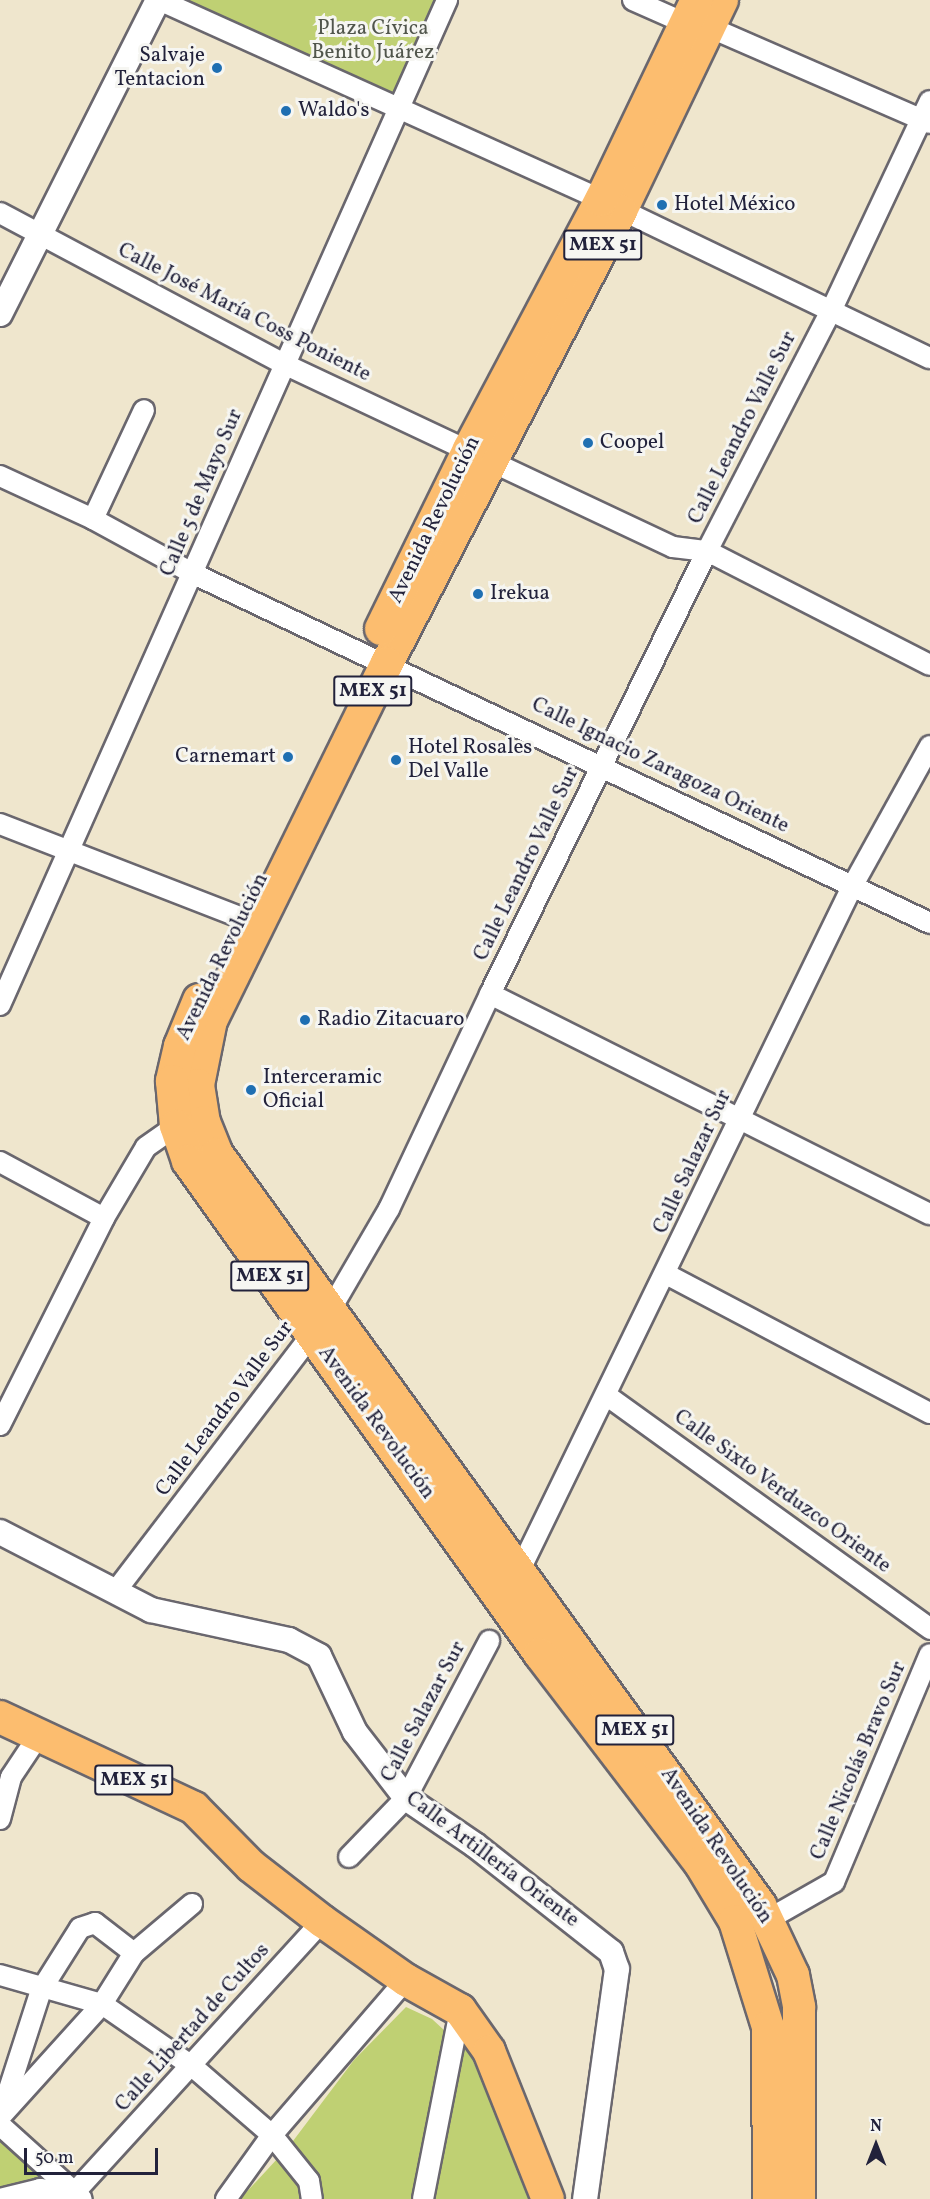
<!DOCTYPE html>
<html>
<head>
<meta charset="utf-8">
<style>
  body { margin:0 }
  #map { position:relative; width:930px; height:2199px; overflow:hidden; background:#efe6cd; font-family:Vollkorn,serif }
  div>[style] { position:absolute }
  .green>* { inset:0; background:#bfd073 }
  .roads { filter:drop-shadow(2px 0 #6a676e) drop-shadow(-2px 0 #6a676e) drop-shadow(0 2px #6a676e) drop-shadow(0 -2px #6a676e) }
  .minor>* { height:20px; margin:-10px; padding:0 10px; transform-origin:10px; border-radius:10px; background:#fff }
  .tertiary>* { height:24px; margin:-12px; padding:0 12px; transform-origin:12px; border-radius:12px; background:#fff }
  .primary>* { height:32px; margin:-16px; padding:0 16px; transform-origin:16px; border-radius:16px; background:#fcbd6f }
  .dots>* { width:16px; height:16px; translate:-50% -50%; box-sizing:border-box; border:3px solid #f6f6f2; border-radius:50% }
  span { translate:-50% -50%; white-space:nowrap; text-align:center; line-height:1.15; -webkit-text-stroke:6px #f6f6f2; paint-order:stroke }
  .shield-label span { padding:2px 4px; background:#f6f6f2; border:2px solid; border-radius:4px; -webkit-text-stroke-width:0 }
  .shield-label { font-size:20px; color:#22223b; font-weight:700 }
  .park-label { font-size:21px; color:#51564c }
  .poi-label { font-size:21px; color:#22223b }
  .right { translate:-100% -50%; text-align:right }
  .left { translate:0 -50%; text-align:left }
  .street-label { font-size:21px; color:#22223b }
  .north { position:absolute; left:846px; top:2115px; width:60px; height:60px; -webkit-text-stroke:4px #f6f6f2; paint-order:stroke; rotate:0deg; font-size:16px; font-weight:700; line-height:24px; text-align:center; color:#22223b }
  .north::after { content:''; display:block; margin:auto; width:21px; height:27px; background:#22223b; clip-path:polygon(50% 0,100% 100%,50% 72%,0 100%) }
  .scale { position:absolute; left:24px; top:2148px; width:134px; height:27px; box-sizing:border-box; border:3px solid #22223b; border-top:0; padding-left:8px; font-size:18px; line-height:21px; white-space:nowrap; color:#22223b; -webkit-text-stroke:4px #f6f6f2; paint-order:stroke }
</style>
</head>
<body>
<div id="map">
  <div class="green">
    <div style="clip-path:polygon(185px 0,439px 0,393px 97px)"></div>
    <div style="clip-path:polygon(406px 2007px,432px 2019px,470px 2054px,534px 2199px,240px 2199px,290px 2145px,354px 2060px)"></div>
    <div style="clip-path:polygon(0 2141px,15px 2147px,64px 2199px,0 2199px)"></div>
  </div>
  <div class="roads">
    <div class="minor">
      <div style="left:159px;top:0;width:485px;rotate:24.3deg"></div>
      <div style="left:601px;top:200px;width:365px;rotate:25.7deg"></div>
      <div style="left:633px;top:0;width:57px;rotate:23.9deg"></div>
      <div style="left:685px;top:23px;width:24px;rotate:9deg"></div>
      <div style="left:709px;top:27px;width:241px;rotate:23.5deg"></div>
      <div style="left:0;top:213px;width:322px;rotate:28deg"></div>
      <div style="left:284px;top:364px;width:430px;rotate:25.2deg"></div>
      <div style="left:673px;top:547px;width:34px;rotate:7deg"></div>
      <div style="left:707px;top:551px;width:250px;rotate:27.1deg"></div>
      <div style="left:0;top:476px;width:102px;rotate:24.8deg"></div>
      <div style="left:93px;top:519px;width:115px;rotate:28.6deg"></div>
      <div style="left:194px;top:574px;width:815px;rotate:25.37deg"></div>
      <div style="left:93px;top:519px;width:120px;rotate:-64.9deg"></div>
      <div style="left:0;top:824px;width:279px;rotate:21.2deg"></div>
      <div style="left:490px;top:994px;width:492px;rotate:26.6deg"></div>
      <div style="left:0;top:1005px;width:1100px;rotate:-66.02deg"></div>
      <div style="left:0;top:1162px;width:118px;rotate:28.3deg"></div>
      <div style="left:666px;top:1274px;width:298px;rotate:27.8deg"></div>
      <div style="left:606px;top:1395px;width:400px;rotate:35.8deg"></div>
      <div style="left:0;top:1425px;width:232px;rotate:-63.3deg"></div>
      <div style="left:104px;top:1218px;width:82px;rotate:-59.4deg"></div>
      <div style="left:146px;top:1147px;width:37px;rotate:-35deg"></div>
      <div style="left:176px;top:1126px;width:10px;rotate:-6deg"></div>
      <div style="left:516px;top:1578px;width:771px;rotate:-64.07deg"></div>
      <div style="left:853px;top:885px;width:159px;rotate:-61deg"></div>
      <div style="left:115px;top:1592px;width:352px;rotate:-52.6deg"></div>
      <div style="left:329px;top:1312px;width:119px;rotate:-59.8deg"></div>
      <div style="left:389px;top:1209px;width:238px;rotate:-64.8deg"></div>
      <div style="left:490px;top:994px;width:493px;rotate:-63.9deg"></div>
      <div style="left:707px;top:551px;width:270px;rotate:-62.7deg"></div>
      <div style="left:831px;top:311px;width:232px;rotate:-64.8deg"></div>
      <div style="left:0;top:1819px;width:43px;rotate:-75.3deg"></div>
      <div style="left:11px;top:1777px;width:50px;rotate:-56.3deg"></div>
      <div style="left:349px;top:1857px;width:82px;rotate:-46deg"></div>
      <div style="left:406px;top:1798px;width:178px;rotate:-62.1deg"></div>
      <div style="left:767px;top:1920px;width:77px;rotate:-29.6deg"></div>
      <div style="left:834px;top:1882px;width:247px;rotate:-67.2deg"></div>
      <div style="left:0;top:1975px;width:106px;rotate:15.9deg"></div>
      <div style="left:102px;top:2004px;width:109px;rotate:34.6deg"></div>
      <div style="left:192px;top:2066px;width:106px;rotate:40.8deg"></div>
      <div style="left:272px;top:2135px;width:59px;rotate:51.2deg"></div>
      <div style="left:309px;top:2181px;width:18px;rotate:81deg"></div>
      <div style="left:2px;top:2111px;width:127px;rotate:-72.1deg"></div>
      <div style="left:41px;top:1990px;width:73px;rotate:-57.8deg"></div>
      <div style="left:80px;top:1928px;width:16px;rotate:-18deg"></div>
      <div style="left:95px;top:1923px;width:49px;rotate:37.6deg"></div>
      <div style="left:0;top:2117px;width:152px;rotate:-47.9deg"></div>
      <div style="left:102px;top:2004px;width:60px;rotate:-57.9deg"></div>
      <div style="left:134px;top:1953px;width:76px;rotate:-40.2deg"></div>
      <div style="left:0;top:2125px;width:110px;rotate:42.1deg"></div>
      <div style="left:74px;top:2193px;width:368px;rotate:-47.6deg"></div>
      <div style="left:0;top:2199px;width:41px;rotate:-14deg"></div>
      <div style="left:40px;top:2189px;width:34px;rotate:7deg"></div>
      <div style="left:226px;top:2199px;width:79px;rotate:-54.3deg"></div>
      <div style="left:272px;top:2135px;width:205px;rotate:-49.2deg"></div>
      <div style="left:423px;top:2199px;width:193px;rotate:-78.9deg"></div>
    </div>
    <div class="tertiary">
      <div style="left:0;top:314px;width:352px;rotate:-63.3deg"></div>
      <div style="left:0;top:1532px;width:170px;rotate:27.3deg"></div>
      <div style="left:151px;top:1610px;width:141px;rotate:12.3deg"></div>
      <div style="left:289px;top:1640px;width:34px;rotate:28deg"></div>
      <div style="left:319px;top:1656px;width:84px;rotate:64.7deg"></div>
      <div style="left:355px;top:1732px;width:83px;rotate:52.3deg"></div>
      <div style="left:406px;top:1798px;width:83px;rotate:34.3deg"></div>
      <div style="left:475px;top:1845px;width:173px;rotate:38.2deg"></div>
      <div style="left:611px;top:1952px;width:18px;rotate:71deg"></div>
      <div style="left:617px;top:1969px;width:232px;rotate:97.9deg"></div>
    </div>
    <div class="primary">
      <div style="left:722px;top:0;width:234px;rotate:115.6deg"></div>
      <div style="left:621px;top:211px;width:509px;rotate:117.37deg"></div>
      <div style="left:387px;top:663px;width:398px;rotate:116.2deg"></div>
      <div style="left:211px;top:1020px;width:66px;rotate:101.3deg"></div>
      <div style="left:198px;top:1085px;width:37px;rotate:81deg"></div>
      <div style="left:204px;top:1122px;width:35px;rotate:68deg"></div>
      <div style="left:217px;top:1154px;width:927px;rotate:54.13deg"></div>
      <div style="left:760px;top:1905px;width:77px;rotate:64.8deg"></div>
      <div style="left:793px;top:1975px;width:33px;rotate:79deg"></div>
      <div style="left:799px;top:2007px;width:192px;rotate:90deg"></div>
      <div style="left:381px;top:629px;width:200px;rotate:-63.9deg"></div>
      <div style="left:469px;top:449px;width:282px;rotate:-62.1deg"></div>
      <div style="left:601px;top:200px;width:222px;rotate:-64.4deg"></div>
      <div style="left:199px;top:1000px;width:50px;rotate:112.4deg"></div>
      <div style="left:180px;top:1046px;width:36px;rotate:103deg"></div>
      <div style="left:172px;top:1081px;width:45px;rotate:84.9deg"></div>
      <div style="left:176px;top:1126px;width:37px;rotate:71deg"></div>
      <div style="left:188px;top:1161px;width:606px;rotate:54.47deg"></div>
      <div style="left:540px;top:1654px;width:263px;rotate:52.6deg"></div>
      <div style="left:700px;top:1863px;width:68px;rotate:58.9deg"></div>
      <div style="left:735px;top:1921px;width:111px;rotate:72.7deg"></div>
      <div style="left:768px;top:2027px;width:172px;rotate:89.7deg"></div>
      <div style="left:0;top:1717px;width:214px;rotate:25.1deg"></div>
      <div style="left:194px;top:1808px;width:81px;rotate:45.5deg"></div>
      <div style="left:251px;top:1866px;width:90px;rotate:37.8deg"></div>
      <div style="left:322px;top:1921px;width:103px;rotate:35.1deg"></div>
      <div style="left:406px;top:1980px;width:62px;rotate:29.1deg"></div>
      <div style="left:460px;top:2010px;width:50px;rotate:54.7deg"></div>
      <div style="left:489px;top:2051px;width:159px;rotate:68.3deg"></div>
    </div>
  </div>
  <div class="dots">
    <div style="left:217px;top:68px;background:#1f6fb2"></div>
    <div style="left:286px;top:111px;background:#1f6fb2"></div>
    <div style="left:662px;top:205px;background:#1f6fb2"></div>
    <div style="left:588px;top:443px;background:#1f6fb2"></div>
    <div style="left:478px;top:594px;background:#1f6fb2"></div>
    <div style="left:288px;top:757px;background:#1f6fb2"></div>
    <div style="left:396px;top:760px;background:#1f6fb2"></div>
    <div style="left:305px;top:1020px;background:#1f6fb2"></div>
    <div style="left:251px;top:1090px;background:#1f6fb2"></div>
  </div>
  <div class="shield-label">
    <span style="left:603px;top:245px">MEX 51</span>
    <span style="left:373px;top:691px">MEX 51</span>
    <span style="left:270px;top:1276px">MEX 51</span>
    <span style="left:635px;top:1730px">MEX 51</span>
    <span style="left:134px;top:1780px">MEX 51</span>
  </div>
  <div class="park-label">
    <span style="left:373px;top:41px">Plaza Cívica<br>Benito Juárez</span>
  </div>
  <div class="poi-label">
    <span class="right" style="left:205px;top:68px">Salvaje<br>Tentacion</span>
    <span class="left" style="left:298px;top:111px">Waldo's</span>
    <span class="left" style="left:674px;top:205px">Hotel México</span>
    <span class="left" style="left:600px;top:443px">Coopel</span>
    <span class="left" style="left:490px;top:594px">Irekua</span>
    <span class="left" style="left:408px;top:760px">Hotel Rosales<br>Del Valle</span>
    <span class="right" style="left:276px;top:757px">Carnemart</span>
    <span class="left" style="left:317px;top:1020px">Radio Zitacuaro</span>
    <span class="left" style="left:263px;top:1090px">Interceramic<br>Oficial</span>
  </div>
  <div class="street-label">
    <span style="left:244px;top:313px;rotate:27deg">Calle José María Coss Poniente</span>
    <span style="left:743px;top:428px;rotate:-63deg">Calle Leandro Valle Sur</span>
    <span style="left:202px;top:493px;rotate:-67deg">Calle 5 de Mayo Sur</span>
    <span style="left:435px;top:520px;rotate:-64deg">Avenida Revolución</span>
    <span style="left:660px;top:766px;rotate:26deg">Calle Ignacio Zaragoza Oriente</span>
    <span style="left:527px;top:864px;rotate:-64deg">Calle Leandro Valle Sur</span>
    <span style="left:223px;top:957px;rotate:-64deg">Avenida Revolución</span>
    <span style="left:693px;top:1162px;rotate:-65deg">Calle Salazar Sur</span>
    <span style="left:225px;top:1409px;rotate:-53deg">Calle Leandro Valle Sur</span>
    <span style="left:376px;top:1423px;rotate:54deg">Avenida Revolución</span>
    <span style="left:782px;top:1492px;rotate:36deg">Calle Sixto Verduzco Oriente</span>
    <span style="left:424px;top:1712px;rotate:-62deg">Calle Salazar Sur</span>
    <span style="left:859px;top:1761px;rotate:-67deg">Calle Nicolás Bravo Sur</span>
    <span style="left:716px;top:1846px;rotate:56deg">Avenida Revolución</span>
    <span style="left:492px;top:1860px;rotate:37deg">Calle Artillería Oriente</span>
    <span style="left:193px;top:2028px;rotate:-48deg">Calle Libertad de Cultos</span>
  </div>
  <div class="north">N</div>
  <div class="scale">50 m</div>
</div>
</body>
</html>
